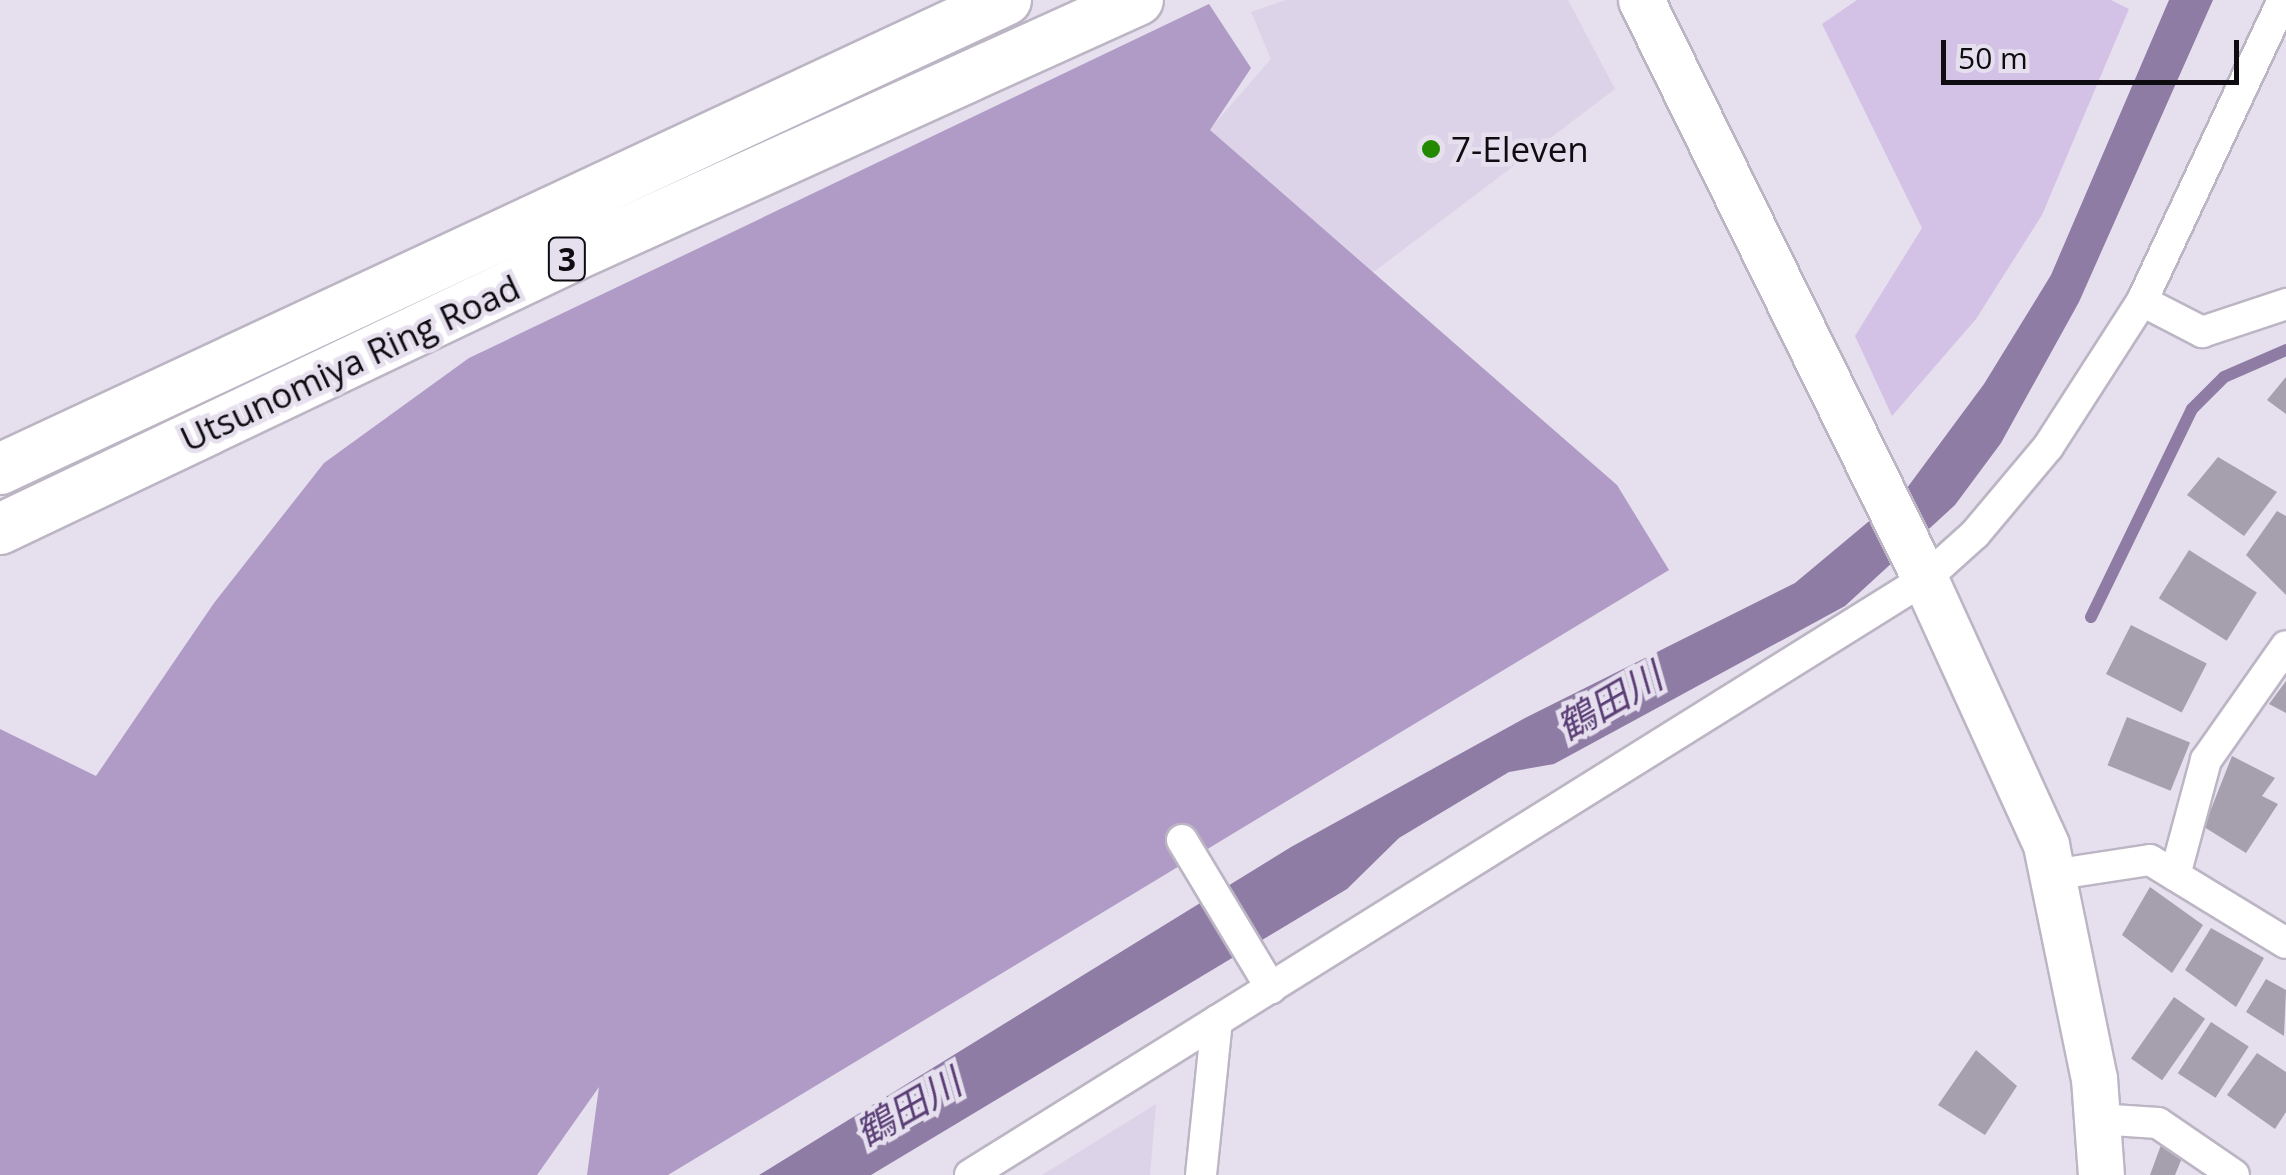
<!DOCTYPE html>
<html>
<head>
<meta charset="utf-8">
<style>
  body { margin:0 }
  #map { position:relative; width:2286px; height:1175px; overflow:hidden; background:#e5dfee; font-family:"Open Sans","Noto Sans JP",sans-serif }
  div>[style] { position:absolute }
  .built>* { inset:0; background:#ddd3e9 }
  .green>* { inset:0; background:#d3c2e6 }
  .forest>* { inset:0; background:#af9bc5 }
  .water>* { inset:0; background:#8f7ca5 }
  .stream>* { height:12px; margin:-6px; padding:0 6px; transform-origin:6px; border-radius:6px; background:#8f7ca5 }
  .building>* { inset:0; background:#a69fae; transform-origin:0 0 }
  .roads { filter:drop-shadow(2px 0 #bcb5c4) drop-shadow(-2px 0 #bcb5c4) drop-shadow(0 2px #bcb5c4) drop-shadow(0 -2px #bcb5c4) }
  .street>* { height:30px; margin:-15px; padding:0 15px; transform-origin:15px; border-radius:15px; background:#fff }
  .secondary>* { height:45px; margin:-22.5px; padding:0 22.5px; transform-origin:22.5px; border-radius:22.5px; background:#fff }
  .primary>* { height:50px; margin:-25px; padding:0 25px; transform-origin:25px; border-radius:25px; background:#fff }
  .dots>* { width:28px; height:28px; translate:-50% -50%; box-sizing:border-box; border:5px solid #e5dfee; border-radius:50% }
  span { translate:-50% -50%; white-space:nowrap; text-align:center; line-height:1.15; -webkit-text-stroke:9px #e5dfee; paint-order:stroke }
  .shield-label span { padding:2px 8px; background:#e5dfee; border:2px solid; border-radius:8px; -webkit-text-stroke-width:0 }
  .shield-label { font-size:32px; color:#0e0c11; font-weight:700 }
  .poi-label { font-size:35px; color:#0e0c11 }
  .left { translate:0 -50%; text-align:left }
  .street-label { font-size:35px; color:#0e0c11 }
  .water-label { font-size:38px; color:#593d74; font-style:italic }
  .scale { position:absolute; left:1941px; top:40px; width:298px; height:45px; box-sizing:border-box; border:5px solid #0e0c11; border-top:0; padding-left:12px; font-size:30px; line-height:35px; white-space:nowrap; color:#0e0c11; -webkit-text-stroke:8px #e5dfee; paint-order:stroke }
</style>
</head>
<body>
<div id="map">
  <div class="built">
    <div style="clip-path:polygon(1286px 0,1568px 0,1615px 89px,1371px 274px,1209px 130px,1271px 59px,1251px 12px)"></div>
    <div style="clip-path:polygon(1156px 1104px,1150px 1175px,1042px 1175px)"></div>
  </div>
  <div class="green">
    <div style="clip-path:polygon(1857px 0,2111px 0,2129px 9px,2042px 215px,1976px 319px,1892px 416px,1855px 336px,1922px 228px,1822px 24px)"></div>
  </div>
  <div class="forest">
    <div style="clip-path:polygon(1209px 4px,1251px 68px,1210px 130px,1617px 485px,1669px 570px,668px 1175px,587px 1175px,599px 1087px,537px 1175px,0 1175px,0 729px,96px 776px,214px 603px,324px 463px,469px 358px)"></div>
  </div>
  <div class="water">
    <div style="clip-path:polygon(2169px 0,2213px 0,2079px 302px,2001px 443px,1955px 505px,1845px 606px,1554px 764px,1509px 772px,1399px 838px,1347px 889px,871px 1175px,759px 1175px,1291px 847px,1525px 718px,1795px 583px,1904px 492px,1984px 384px,2051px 275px)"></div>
  </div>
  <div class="stream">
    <div style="left:2091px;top:617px;width:231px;rotate:-64.1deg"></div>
    <div style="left:2192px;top:409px;width:45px;rotate:-45deg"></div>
    <div style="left:2224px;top:377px;width:68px;rotate:-23.5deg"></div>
  </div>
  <div class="building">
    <div style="clip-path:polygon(2286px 377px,2286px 414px,2267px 400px)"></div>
    <div style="clip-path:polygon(2218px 457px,2277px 492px,2244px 536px,2187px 495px)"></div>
    <div style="clip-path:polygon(2277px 511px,2286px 516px,2286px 595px,2246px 555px)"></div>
    <div style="left:2189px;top:550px;width:80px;height:57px;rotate:32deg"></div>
    <div style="left:2131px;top:625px;width:85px;height:55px;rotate:27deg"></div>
    <div style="clip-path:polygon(2286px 681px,2286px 713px,2269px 704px)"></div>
    <div style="left:2127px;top:717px;width:68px;height:52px;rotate:22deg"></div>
    <div style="clip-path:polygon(2232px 756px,2275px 778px,2262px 796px,2278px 804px,2246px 853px,2204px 827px)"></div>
    <div style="clip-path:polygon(2150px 887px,2203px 925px,2172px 973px,2122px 935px)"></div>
    <div style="clip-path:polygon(2211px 928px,2264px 958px,2236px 1007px,2185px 970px)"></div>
    <div style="clip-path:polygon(2266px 979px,2286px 990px,2284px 1036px,2246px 1012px)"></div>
    <div style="left:2174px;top:997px;width:38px;height:75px;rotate:35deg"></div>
    <div style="left:2211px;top:1022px;width:45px;height:61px;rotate:33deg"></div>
    <div style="clip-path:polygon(1976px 1050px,2017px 1086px,1985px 1135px,1938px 1105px)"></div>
    <div style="clip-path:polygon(2257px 1053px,2286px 1072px,2286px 1112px,2275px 1129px,2227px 1095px)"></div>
    <div style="clip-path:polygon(2161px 1145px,2182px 1158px,2175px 1175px,2150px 1175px)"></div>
  </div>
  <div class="roads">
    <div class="street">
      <div style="left:2142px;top:301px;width:68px;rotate:27.3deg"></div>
      <div style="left:2202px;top:332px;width:89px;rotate:-18.4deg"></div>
      <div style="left:1182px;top:840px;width:173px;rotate:59deg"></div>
      <div style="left:2052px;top:875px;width:99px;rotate:-8.7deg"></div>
      <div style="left:2150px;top:860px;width:159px;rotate:31.4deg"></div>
      <div style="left:2175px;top:875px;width:119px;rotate:-74.9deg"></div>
      <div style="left:2206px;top:760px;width:139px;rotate:-54.9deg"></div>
      <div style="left:2097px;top:1119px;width:61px;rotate:3.8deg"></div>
      <div style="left:2158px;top:1123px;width:92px;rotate:34.4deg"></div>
      <div style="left:970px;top:1175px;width:1126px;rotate:-31.97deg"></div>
      <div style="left:1925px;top:579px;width:67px;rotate:-42deg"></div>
      <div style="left:1975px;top:534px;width:114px;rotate:-50deg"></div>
      <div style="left:2048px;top:447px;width:174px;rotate:-57.2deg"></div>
      <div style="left:2142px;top:301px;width:332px;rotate:-64.9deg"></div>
      <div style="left:1201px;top:1175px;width:155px;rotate:-84.1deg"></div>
    </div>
    <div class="secondary">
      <div style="left:1641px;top:0;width:645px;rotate:63.87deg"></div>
      <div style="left:1925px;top:579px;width:292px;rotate:65.5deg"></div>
      <div style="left:2046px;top:845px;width:238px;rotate:78.4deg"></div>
      <div style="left:2094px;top:1078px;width:97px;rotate:85.9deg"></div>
    </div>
    <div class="primary">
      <div style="left:0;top:469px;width:1110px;rotate:-25deg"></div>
      <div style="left:0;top:529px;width:637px;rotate:-25.48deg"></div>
      <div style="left:575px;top:255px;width:618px;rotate:-24.37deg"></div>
    </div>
  </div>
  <div class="dots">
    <div style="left:1431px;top:149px;background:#238900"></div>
  </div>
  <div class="shield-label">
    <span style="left:567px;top:259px">3</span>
  </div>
  <div class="poi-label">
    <span class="left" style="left:1451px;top:149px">7-Eleven</span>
  </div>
  <div class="street-label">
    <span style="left:350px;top:363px;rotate:-25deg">Utsunomiya Ring Road</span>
  </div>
  <div class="water-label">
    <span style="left:1609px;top:701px;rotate:-30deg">鶴田川</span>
    <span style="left:908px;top:1107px;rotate:-30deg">鶴田川</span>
  </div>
  <div class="scale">50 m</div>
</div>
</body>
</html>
